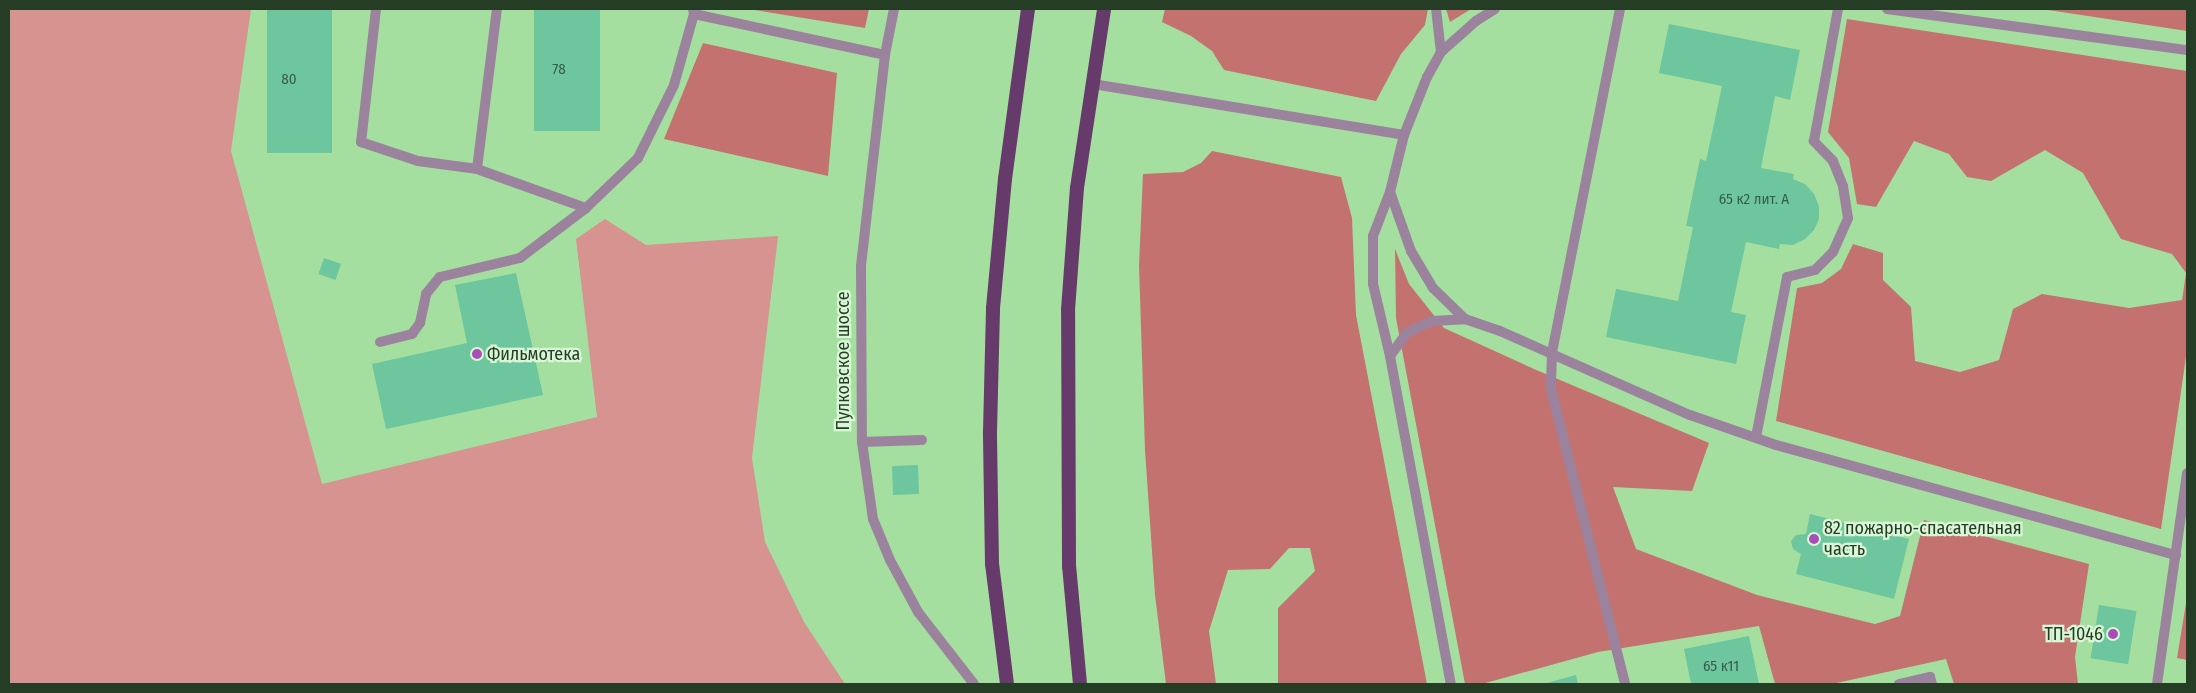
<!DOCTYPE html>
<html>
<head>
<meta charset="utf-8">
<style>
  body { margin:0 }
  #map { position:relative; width:2196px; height:693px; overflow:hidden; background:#a4dfa0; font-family:"Fira Sans Condensed",sans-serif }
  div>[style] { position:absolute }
  .green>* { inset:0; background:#d6938f }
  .forest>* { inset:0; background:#c4726f }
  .building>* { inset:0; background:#6dc69e; transform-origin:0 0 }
  .service>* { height:10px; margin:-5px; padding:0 5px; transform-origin:5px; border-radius:5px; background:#9b839d }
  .minor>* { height:10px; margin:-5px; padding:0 5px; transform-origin:5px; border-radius:5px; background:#9b839d }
  .trunk>* { height:14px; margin:-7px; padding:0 7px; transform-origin:7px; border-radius:7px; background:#673a6c }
  .dots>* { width:14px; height:14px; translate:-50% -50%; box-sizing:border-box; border:2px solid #d9f7d7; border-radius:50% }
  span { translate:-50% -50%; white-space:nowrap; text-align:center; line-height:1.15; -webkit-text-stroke:4.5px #d9f7d7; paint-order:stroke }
  .number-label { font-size:15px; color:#375f42 }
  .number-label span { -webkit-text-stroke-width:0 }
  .poi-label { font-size:18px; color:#253d24 }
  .left { translate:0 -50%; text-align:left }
  .right { translate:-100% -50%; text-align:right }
  .street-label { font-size:18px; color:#253d24 }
  .frame { position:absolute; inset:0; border:10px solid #253d24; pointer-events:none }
</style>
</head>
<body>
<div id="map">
  <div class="green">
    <div style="clip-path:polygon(9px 9px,251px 9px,231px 151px,322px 484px,597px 417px,576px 239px,605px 219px,646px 245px,778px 236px,752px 458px,765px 542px,804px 622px,845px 684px,9px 684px)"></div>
  </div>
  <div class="forest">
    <div style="clip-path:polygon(748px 9px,869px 9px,865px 28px)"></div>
    <div style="clip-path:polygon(1165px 9px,1428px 9px,1425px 25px,1401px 54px,1376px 101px,1224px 70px,1212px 51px,1191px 36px,1162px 22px)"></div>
    <div style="clip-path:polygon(1446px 9px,1471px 9px,1450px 22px)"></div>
    <div style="clip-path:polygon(2041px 9px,2187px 9px,2187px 31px,2068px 13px)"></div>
    <div style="clip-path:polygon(1847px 19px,2187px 71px,2187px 350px,2161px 529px,1776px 421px,1797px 288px,1822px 283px,1841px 269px,1853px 244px,1883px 253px,1883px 280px,1911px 307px,1915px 361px,1960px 372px,1999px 360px,2013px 309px,2042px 294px,2129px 308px,2182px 300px,2186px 273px,2172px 254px,2121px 239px,2083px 173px,2045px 150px,1991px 181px,1967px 177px,1949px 154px,1914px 141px,1876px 207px,1857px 204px,1849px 158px,1828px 132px)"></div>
    <div style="clip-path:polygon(703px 43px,837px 73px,828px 176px,664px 139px)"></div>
    <div style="clip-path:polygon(1212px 151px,1341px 177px,1352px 218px,1356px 315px,1427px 684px,1278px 684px,1278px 608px,1315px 571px,1310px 548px,1289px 548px,1270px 569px,1228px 570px,1209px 631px,1216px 684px,1166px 684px,1155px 595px,1145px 450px,1139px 266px,1143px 174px,1183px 172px,1201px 163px)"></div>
    <div style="clip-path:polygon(1395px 249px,1409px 284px,1444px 328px,1534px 369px,1709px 443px,1692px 491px,1613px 487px,1636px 549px,1757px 595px,1875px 624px,1900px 616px,1924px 520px,2089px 564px,2075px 657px,2078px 684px,1954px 684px,1946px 659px,1832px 684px,1775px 684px,1759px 626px,1598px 652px,1482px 684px,1465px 684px,1396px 318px)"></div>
    <div style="clip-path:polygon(2187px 597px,2187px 660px,2177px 658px)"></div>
  </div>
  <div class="building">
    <div style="left:267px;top:9px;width:65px;height:144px"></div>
    <div style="left:534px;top:9px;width:66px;height:122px"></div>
    <div style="clip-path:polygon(1669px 24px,1800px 50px,1790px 100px,1775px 96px,1761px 168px,1794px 174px,1793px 179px,1805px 184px,1814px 194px,1819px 206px,1819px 219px,1814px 230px,1805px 239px,1793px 245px,1780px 244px,1779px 249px,1746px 242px,1731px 312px,1746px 315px,1736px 364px,1606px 337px,1616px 289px,1678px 301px,1693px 227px,1686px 226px,1700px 159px,1706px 161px,1722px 86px,1659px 73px)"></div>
    <div style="left:324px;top:258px;width:18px;height:17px;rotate:19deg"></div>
    <div style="clip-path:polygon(516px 273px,543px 395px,386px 429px,372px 364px,467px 343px,455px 285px)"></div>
    <div style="left:918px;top:465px;width:29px;height:26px;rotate:88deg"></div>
    <div style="clip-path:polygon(1810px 514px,1909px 539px,1894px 599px,1796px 574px,1801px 554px,1793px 549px,1791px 541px,1796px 535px,1806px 534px)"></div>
    <div style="left:2099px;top:605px;width:38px;height:54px;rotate:9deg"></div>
    <div style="clip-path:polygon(1749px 636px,1759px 684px,1691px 684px,1684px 649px)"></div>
    <div style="clip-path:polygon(1576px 675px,1578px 684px,1543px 684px)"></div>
  </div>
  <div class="service">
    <div style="left:376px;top:9px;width:134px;rotate:96.4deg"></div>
    <div style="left:361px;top:142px;width:60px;rotate:18.4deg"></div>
    <div style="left:418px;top:161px;width:60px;rotate:7.7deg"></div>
    <div style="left:477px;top:169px;width:116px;rotate:19.7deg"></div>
    <div style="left:586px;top:208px;width:72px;rotate:-43.9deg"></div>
    <div style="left:638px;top:158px;width:81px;rotate:-63.7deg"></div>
    <div style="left:674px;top:85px;width:74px;rotate:-74.3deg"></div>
    <div style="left:694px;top:14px;width:5px;rotate:-101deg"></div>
    <div style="left:1436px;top:9px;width:43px;rotate:83.4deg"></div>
    <div style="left:1495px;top:9px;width:22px;rotate:148deg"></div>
    <div style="left:1476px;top:21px;width:47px;rotate:138.5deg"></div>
    <div style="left:1441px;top:52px;width:29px;rotate:119deg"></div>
    <div style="left:1427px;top:77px;width:62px;rotate:111.6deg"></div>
    <div style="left:1404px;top:135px;width:59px;rotate:103.8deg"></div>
    <div style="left:1390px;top:192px;width:63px;rotate:70.4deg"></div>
    <div style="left:1411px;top:251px;width:43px;rotate:59.3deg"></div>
    <div style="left:1433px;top:288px;width:45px;rotate:44.1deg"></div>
    <div style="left:1465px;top:319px;width:37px;rotate:19deg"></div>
    <div style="left:1500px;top:331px;width:208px;rotate:23.9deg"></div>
    <div style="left:1690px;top:415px;width:91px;rotate:19.2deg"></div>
    <div style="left:1776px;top:445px;width:415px;rotate:15.4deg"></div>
    <div style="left:1620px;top:9px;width:352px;rotate:101.2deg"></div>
    <div style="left:1552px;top:354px;width:35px;rotate:92deg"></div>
    <div style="left:1551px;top:389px;width:304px;rotate:75.9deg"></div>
    <div style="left:1887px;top:9px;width:303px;rotate:7.8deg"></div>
    <div style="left:694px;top:14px;width:195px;rotate:12.1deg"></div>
    <div style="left:1093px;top:84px;width:315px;rotate:9.3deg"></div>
    <div style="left:477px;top:169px;width:161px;rotate:-82.9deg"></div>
    <div style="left:1390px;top:192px;width:47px;rotate:111.1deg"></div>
    <div style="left:1373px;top:236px;width:48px;rotate:90deg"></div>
    <div style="left:1373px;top:284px;width:74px;rotate:76.7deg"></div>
    <div style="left:1390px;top:356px;width:334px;rotate:79.5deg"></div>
    <div style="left:380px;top:342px;width:33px;rotate:-14deg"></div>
    <div style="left:412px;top:334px;width:14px;rotate:-54deg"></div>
    <div style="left:420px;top:323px;width:30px;rotate:-78deg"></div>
    <div style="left:426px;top:294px;width:22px;rotate:-51deg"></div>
    <div style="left:440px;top:277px;width:82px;rotate:-13.4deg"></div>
    <div style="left:520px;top:258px;width:83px;rotate:-37.1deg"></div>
    <div style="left:1390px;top:356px;width:29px;rotate:-54deg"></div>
    <div style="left:1407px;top:333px;width:28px;rotate:-26deg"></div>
    <div style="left:1432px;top:321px;width:33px;rotate:-3deg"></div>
    <div style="left:1756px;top:437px;width:163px;rotate:-79deg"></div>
    <div style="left:1787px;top:277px;width:29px;rotate:-14deg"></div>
    <div style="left:1815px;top:270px;width:25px;rotate:-45deg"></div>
    <div style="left:1833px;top:252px;width:37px;rotate:-66deg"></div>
    <div style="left:1848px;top:218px;width:32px;rotate:-99deg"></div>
    <div style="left:1843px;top:186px;width:27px;rotate:-112deg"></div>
    <div style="left:1833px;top:161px;width:28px;rotate:-134deg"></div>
    <div style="left:1814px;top:141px;width:134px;rotate:-79.7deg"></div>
    <div style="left:862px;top:442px;width:60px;rotate:-1.9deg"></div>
    <div style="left:1899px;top:684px;width:32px;rotate:-13deg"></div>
    <div style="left:1930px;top:677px;width:7px;rotate:74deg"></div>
    <div style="left:2157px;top:684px;width:213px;rotate:-81.9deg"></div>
  </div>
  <div class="minor">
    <div style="left:894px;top:9px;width:47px;rotate:101.1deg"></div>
    <div style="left:885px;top:55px;width:212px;rotate:96.5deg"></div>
    <div style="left:861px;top:266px;width:176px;rotate:89.7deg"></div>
    <div style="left:862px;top:442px;width:78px;rotate:81.9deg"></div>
    <div style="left:873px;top:519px;width:44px;rotate:67.5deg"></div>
    <div style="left:890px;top:560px;width:59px;rotate:61.7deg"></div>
    <div style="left:918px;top:612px;width:91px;rotate:52.1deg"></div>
  </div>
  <div class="trunk">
    <div style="left:1007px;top:684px;width:121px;rotate:-97.1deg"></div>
    <div style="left:992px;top:564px;width:132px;rotate:-90.9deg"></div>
    <div style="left:990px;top:432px;width:124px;rotate:-88.6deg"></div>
    <div style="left:993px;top:308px;width:130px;rotate:-84.7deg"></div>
    <div style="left:1005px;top:179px;width:172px;rotate:-82.3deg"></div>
    <div style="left:1080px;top:684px;width:119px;rotate:-95.3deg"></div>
    <div style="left:1069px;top:566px;width:256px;rotate:-90.2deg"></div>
    <div style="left:1068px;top:310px;width:122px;rotate:-85.8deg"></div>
    <div style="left:1077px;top:188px;width:181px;rotate:-81.4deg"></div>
  </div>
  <div class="dots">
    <div style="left:477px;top:354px;background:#ab4db7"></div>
    <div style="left:1814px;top:539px;background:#ab4db7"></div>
    <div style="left:2113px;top:634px;background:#ab4db7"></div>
  </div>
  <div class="number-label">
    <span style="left:559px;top:70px">78</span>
    <span style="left:289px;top:80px">80</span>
    <span style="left:1754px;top:200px">65 к2 лит. А</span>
    <span style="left:1721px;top:667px">65 к11</span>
  </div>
  <div class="poi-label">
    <span class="left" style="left:487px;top:354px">Фильмотека</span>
    <span class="left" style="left:1824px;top:539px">82 пожарно-спасательная<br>часть</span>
    <span class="right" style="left:2103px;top:634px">ТП-1046</span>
  </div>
  <div class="street-label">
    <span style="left:843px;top:361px;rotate:-90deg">Пулковское шоссе</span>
  </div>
  <div class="frame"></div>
</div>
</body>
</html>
